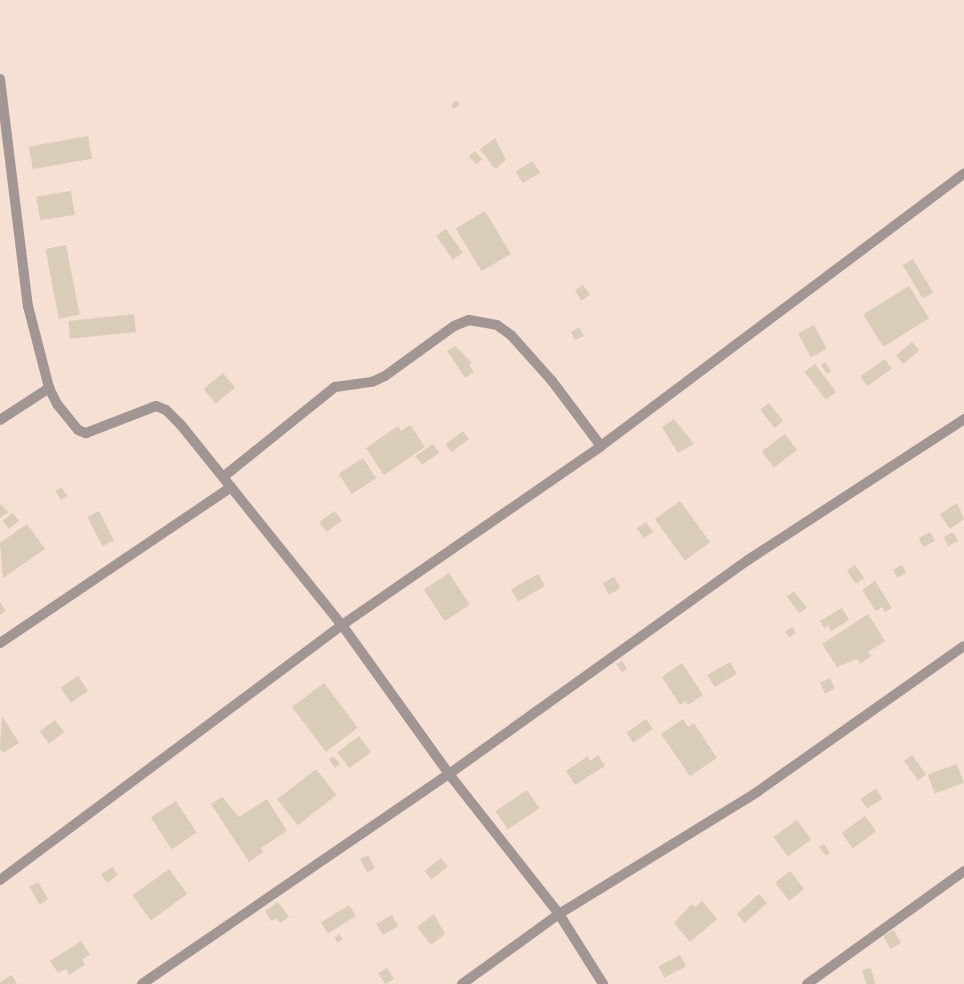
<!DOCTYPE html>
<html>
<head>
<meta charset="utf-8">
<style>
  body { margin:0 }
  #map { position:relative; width:964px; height:984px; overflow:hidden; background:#f6dfd3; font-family:Spectral,serif }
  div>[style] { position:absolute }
  .building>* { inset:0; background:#d9ccb8; transform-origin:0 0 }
  .street>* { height:10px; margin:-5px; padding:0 5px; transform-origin:5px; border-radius:5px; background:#a19694 }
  span { translate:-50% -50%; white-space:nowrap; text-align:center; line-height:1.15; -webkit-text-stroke:3px #fff; paint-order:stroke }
</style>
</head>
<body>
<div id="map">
  <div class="building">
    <div style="clip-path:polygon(456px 100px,460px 104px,454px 109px,451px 105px)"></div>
    <div style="left:88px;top:136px;width:23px;height:60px;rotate:80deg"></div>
    <div style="clip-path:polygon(495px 138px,506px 160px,495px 169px,480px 149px)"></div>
    <div style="left:475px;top:151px;width:11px;height:8px;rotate:49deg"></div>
    <div style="left:533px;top:161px;width:14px;height:20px;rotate:60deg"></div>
    <div style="left:71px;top:191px;width:24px;height:35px;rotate:81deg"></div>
    <div style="left:485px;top:211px;width:50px;height:34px;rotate:59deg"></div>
    <div style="left:446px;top:229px;width:29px;height:12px;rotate:55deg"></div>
    <div style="left:66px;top:245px;width:71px;height:21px;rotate:79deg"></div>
    <div style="left:913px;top:259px;width:39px;height:12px;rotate:59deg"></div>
    <div style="left:583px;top:285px;width:12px;height:10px;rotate:55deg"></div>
    <div style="left:909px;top:286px;width:38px;height:54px;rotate:58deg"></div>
    <div style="left:134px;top:314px;width:18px;height:66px;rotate:84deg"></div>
    <div style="left:814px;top:325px;width:27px;height:18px;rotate:62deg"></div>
    <div style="clip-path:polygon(579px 327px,584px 336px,575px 340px,571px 332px)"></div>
    <div style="left:912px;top:342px;width:11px;height:21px;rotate:49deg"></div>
    <div style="clip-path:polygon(455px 346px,472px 363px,469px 365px,474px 372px,465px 378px,447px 351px)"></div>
    <div style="left:885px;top:359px;width:12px;height:30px;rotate:55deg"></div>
    <div style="left:825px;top:362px;width:11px;height:5px;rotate:56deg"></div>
    <div style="left:815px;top:364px;width:35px;height:13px;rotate:53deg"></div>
    <div style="left:223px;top:373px;width:19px;height:25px;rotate:51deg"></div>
    <div style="left:769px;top:403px;width:23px;height:11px;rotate:52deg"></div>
    <div style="clip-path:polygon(674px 419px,694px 444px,678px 453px,662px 427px)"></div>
    <div style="clip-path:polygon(410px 425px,425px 447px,384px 475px,366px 448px,398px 426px,401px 431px)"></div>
    <div style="left:463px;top:431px;width:10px;height:22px;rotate:53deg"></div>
    <div style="left:785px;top:434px;width:20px;height:29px;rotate:53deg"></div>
    <div style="left:433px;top:444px;width:11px;height:21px;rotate:56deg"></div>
    <div style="left:363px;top:458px;width:24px;height:29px;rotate:57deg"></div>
    <div style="left:61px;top:487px;width:11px;height:7px;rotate:56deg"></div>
    <div style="left:680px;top:501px;width:51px;height:31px;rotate:54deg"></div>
    <div style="clip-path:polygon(957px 503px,964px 519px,950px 529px,940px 514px)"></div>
    <div style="clip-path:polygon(1px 504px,8px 512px,0 518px,0 506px)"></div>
    <div style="left:99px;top:511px;width:33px;height:13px;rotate:63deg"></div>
    <div style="left:335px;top:511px;width:12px;height:19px;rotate:55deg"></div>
    <div style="left:13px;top:513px;width:10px;height:13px;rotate:53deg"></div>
    <div style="left:646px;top:522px;width:12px;height:11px;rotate:55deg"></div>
    <div style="clip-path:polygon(27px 524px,45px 549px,3px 578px,0 543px)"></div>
    <div style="left:930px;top:532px;width:10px;height:13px;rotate:61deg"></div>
    <div style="left:953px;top:532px;width:10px;height:11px;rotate:61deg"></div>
    <div style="left:855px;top:565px;width:16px;height:10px;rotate:55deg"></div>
    <div style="left:902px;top:565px;width:9px;height:10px;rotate:63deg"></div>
    <div style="left:449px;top:573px;width:38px;height:30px;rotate:57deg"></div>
    <div style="left:538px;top:574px;width:14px;height:31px;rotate:60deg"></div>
    <div style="left:614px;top:577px;width:13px;height:13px;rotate:61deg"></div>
    <div style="clip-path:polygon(875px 581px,892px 608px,885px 612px,882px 607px,876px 611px,862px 590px)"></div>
    <div style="left:794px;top:591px;width:21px;height:9px;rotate:53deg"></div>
    <div style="clip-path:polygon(0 602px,6px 611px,0 615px)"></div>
    <div style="clip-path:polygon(842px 608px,849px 620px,831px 631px,828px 625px,824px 628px,820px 621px)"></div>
    <div style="clip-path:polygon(868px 614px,885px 641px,868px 652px,871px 656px,860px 664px,857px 659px,837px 667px,822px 644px)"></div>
    <div style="left:792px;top:627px;width:7px;height:8px;rotate:56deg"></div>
    <div style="clip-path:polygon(622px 661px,627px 669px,622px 672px,616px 664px)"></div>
    <div style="left:730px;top:662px;width:14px;height:26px;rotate:60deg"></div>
    <div style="clip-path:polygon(682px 663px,703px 695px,688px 705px,685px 701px,680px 705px,662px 677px)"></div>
    <div style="left:78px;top:676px;width:18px;height:21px;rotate:56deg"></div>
    <div style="left:830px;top:678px;width:12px;height:11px;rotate:66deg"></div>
    <div style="left:324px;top:683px;width:56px;height:40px;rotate:53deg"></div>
    <div style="clip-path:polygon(2px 716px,19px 743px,3px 753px,0 749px)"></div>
    <div style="left:646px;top:719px;width:12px;height:24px;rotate:55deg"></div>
    <div style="clip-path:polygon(683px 719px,688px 727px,694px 723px,717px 758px,690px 776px,661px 734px)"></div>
    <div style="left:55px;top:720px;width:15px;height:19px;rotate:53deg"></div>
    <div style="left:359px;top:736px;width:20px;height:27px;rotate:53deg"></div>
    <div style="clip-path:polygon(598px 755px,605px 766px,575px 785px,566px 771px,588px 756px,590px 761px)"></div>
    <div style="left:912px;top:755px;width:24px;height:10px;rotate:54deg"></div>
    <div style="clip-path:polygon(333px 756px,340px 764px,335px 768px,329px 759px)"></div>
    <div style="left:957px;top:764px;width:20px;height:31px;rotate:70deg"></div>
    <div style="left:316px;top:769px;width:33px;height:49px;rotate:52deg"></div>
    <div style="left:876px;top:789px;width:12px;height:18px;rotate:59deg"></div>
    <div style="left:527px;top:790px;width:22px;height:38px;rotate:56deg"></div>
    <div style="clip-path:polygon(222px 797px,239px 817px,267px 799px,287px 831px,261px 848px,263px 852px,249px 862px,211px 804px)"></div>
    <div style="left:176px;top:801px;width:38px;height:30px;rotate:57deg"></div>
    <div style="left:865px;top:816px;width:19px;height:29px;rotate:54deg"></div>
    <div style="left:797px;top:820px;width:24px;height:29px;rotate:54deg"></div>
    <div style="clip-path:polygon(824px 844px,830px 853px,826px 856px,819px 847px)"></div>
    <div style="left:368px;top:855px;width:15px;height:9px;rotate:62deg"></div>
    <div style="left:441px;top:858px;width:11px;height:21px;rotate:52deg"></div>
    <div style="clip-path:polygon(113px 867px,118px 875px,107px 883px,101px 874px)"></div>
    <div style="left:169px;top:869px;width:31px;height:45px;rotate:54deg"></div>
    <div style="left:790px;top:871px;width:23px;height:19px;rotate:52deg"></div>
    <div style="left:38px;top:882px;width:20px;height:10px;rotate:60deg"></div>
    <div style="left:759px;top:894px;width:12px;height:30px;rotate:48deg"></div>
    <div style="clip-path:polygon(702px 901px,717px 919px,690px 942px,674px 923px,692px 904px,695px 907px)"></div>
    <div style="clip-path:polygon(278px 902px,289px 917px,280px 923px,276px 918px,271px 921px,265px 911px)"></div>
    <div style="left:349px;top:905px;width:13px;height:33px;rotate:58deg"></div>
    <div style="clip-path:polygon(434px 914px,445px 934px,431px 945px,417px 927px)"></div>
    <div style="left:392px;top:915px;width:13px;height:18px;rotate:61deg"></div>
    <div style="left:894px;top:930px;width:15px;height:12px;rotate:62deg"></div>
    <div style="left:339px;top:934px;width:6px;height:6px;rotate:51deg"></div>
    <div style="clip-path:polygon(81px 941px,90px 955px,82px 959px,85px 965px,69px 975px,66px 969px,58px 973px,50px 961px)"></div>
    <div style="left:680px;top:955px;width:13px;height:24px;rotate:63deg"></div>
    <div style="left:387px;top:968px;width:13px;height:10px;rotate:58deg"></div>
    <div style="clip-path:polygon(871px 968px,875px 984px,866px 984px,862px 970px)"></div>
    <div style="clip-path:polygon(12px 975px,17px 984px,0 984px,0 982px)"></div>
  </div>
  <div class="street">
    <div style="left:0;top:79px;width:229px;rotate:83deg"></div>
    <div style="left:28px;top:306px;width:85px;rotate:75.6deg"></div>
    <div style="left:49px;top:388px;width:18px;rotate:63deg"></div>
    <div style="left:57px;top:404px;width:33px;rotate:51deg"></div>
    <div style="left:78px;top:430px;width:9px;rotate:21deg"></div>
    <div style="left:86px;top:433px;width:75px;rotate:-21.1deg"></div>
    <div style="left:156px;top:406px;width:11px;rotate:22deg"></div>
    <div style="left:166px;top:410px;width:21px;rotate:45deg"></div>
    <div style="left:181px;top:425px;width:257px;rotate:51.2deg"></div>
    <div style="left:342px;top:625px;width:183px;rotate:54.3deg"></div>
    <div style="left:449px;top:774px;width:178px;rotate:51.8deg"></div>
    <div style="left:559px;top:914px;width:83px;rotate:57.8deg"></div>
    <div style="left:0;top:420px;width:59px;rotate:-33.1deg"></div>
    <div style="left:223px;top:477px;width:144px;rotate:-38.8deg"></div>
    <div style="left:335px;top:387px;width:37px;rotate:-8deg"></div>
    <div style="left:372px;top:382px;width:14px;rotate:-25deg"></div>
    <div style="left:385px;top:376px;width:85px;rotate:-35.9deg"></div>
    <div style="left:454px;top:326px;width:16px;rotate:-22deg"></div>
    <div style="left:469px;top:320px;width:28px;rotate:10deg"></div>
    <div style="left:497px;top:325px;width:17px;rotate:36deg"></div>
    <div style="left:511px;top:335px;width:62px;rotate:48.3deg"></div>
    <div style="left:552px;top:381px;width:81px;rotate:53deg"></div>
    <div style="left:0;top:643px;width:279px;rotate:-34deg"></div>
    <div style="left:0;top:880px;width:427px;rotate:-36.7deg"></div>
    <div style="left:342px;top:625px;width:315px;rotate:-34.6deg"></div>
    <div style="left:601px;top:446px;width:454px;rotate:-36.9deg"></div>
    <div style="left:142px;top:984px;width:372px;rotate:-34.4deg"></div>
    <div style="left:449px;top:774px;width:368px;rotate:-35.6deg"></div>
    <div style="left:748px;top:560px;width:258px;rotate:-33.1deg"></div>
    <div style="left:462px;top:984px;width:120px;rotate:-35.8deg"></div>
    <div style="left:559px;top:914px;width:233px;rotate:-31.6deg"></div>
    <div style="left:757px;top:792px;width:253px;rotate:-35.2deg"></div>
    <div style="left:807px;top:984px;width:193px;rotate:-35.7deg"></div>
  </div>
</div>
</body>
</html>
